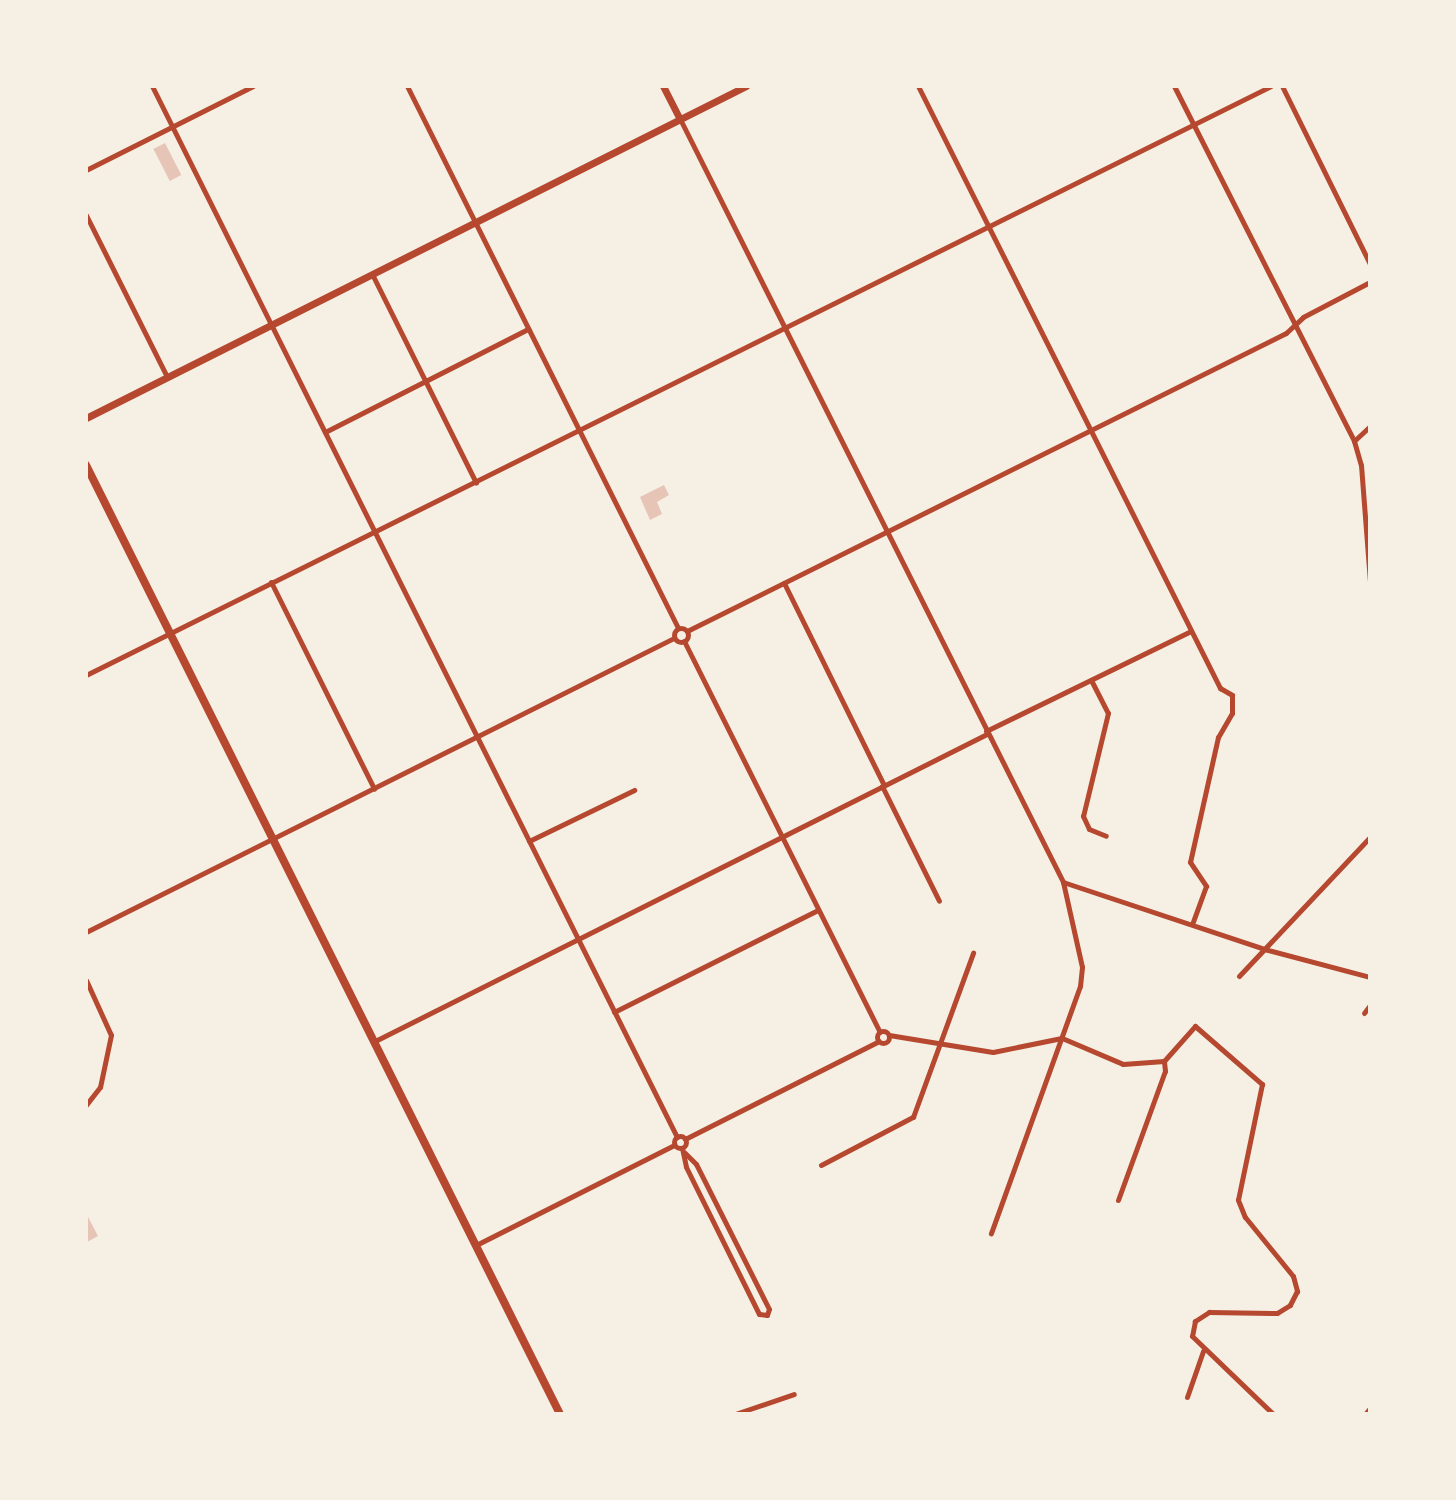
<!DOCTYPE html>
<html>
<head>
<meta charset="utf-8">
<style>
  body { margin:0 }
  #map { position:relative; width:1456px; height:1500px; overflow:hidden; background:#f6efe4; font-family:Lora,serif }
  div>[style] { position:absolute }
  .building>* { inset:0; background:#e6c5b7; transform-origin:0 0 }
  .minor>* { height:5px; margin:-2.5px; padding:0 2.5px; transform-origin:2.5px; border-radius:2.5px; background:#b5482f }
  .minor>.ring { margin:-2.5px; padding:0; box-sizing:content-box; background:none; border:5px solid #b5482f; border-radius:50% }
  .tertiary>* { height:7px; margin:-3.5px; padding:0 3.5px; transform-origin:3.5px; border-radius:3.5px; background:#b5482f }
  .secondary>* { height:8px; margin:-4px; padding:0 4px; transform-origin:4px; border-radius:4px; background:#b5482f }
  span { translate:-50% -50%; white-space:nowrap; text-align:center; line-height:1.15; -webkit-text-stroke:8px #f6efe4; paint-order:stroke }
  .frame { position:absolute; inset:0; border:88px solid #f6efe4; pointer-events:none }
</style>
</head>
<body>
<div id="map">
  <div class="building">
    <div style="left:165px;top:143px;width:36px;height:13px;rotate:63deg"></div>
    <div style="clip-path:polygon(664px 485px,669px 495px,657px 502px,662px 514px,650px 520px,640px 497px)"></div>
    <div style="clip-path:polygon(86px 1213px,98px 1236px,87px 1242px,86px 1250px)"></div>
  </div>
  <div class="minor">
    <div style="left:152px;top:86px;width:1175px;rotate:63.46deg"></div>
    <div style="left:407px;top:86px;width:606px;rotate:63.43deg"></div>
    <div style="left:918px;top:86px;width:674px;rotate:63.36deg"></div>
    <div style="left:1220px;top:688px;width:14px;rotate:30deg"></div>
    <div style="left:1232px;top:695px;width:18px;rotate:90deg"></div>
    <div style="left:1232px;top:713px;width:28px;rotate:120deg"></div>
    <div style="left:1218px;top:737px;width:128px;rotate:102.6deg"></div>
    <div style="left:1190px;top:862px;width:29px;rotate:56deg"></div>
    <div style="left:1206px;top:886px;width:38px;rotate:110deg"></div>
    <div style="left:1174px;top:86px;width:398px;rotate:63.1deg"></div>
    <div style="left:1354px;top:441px;width:25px;rotate:74deg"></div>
    <div style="left:1361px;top:465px;width:116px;rotate:85.6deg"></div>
    <div style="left:1282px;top:86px;width:199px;rotate:63.7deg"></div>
    <div style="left:680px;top:119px;width:854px;rotate:63.34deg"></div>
    <div style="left:1063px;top:882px;width:87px;rotate:77.4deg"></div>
    <div style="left:1082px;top:967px;width:19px;rotate:96deg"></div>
    <div style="left:1080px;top:986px;width:263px;rotate:109.8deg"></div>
    <div style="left:86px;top:170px;width:187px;rotate:-26.7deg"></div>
    <div style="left:86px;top:215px;width:181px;rotate:63.4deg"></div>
    <div style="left:372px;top:274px;width:233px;rotate:63.5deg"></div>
    <div style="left:325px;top:432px;width:228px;rotate:-26.9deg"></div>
    <div style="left:1354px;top:441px;width:22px;rotate:-43deg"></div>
    <div style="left:271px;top:582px;width:231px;rotate:63.5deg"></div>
    <div style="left:784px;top:583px;width:225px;rotate:63.7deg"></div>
    <div class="ring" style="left:674px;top:628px;width:9px;height:9px"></div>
    <div style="left:687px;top:631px;width:669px;rotate:-26.45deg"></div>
    <div style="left:1286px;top:333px;width:23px;rotate:-43deg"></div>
    <div style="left:1303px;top:317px;width:76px;rotate:-27.6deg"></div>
    <div style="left:684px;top:641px;width:437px;rotate:63.4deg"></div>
    <div style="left:86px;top:675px;width:1323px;rotate:-26.43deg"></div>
    <div style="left:1091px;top:680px;width:37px;rotate:63deg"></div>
    <div style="left:1108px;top:713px;width:106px;rotate:103.6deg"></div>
    <div style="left:1083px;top:816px;width:14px;rotate:65deg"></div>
    <div style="left:1089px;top:829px;width:18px;rotate:22deg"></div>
    <div style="left:986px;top:731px;width:228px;rotate:-26deg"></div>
    <div style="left:882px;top:786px;width:128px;rotate:63.6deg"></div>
    <div style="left:529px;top:841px;width:117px;rotate:-25.9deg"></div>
    <div style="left:1063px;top:882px;width:212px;rotate:18.4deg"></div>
    <div style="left:1264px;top:949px;width:110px;rotate:14.8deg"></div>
    <div style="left:86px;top:932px;width:657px;rotate:-26.57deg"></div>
    <div style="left:1239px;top:976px;width:191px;rotate:-46.7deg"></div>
    <div style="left:86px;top:980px;width:60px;rotate:65.6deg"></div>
    <div style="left:111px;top:1035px;width:53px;rotate:101.9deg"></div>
    <div style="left:100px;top:1087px;width:23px;rotate:128deg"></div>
    <div style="left:614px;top:1012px;width:228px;rotate:-26.6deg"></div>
    <div style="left:1364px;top:1013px;width:10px;rotate:-53deg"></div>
    <div class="ring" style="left:877px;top:1031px;width:7px;height:7px"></div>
    <div style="left:889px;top:1035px;width:105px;rotate:9.3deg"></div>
    <div style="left:993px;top:1052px;width:70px;rotate:-11.5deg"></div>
    <div style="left:1062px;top:1038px;width:66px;rotate:23.1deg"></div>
    <div style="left:1123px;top:1064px;width:41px;rotate:-4.2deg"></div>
    <div style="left:375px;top:1041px;width:685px;rotate:-26.64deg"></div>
    <div class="ring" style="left:674px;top:1136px;width:7px;height:7px"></div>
    <div style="left:685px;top:1139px;width:217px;rotate:-26.8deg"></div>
    <div style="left:682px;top:1148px;width:19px;rotate:78deg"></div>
    <div style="left:686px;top:1167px;width:164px;rotate:63.6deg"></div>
    <div style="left:759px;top:1314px;width:8px;rotate:7deg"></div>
    <div style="left:767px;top:1315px;width:6px;rotate:-72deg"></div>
    <div style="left:769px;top:1309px;width:162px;rotate:-116.7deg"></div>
    <div style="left:696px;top:1164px;width:16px;rotate:-135deg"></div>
    <div style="left:821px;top:1165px;width:104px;rotate:-27.6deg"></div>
    <div style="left:913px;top:1117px;width:175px;rotate:-69.9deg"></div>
    <div style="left:1118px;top:1200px;width:137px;rotate:-70deg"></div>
    <div style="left:1165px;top:1071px;width:10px;rotate:-96deg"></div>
    <div style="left:1164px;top:1061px;width:47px;rotate:-48.5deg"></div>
    <div style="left:1195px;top:1026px;width:89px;rotate:40.9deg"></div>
    <div style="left:1262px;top:1084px;width:118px;rotate:101.7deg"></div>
    <div style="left:1238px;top:1200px;width:18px;rotate:68deg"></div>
    <div style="left:1245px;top:1217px;width:76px;rotate:50.9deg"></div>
    <div style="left:1293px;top:1276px;width:16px;rotate:75deg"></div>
    <div style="left:1297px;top:1291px;width:16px;rotate:117deg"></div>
    <div style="left:1290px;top:1305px;width:15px;rotate:148deg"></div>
    <div style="left:1277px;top:1313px;width:68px;rotate:-179.2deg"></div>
    <div style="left:1209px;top:1312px;width:17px;rotate:147deg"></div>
    <div style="left:1195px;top:1321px;width:15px;rotate:101deg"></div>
    <div style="left:1192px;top:1336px;width:112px;rotate:43.9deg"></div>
    <div style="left:476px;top:1245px;width:222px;rotate:-26.8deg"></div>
    <div style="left:1187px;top:1397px;width:49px;rotate:-70.8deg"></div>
    <div style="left:735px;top:1414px;width:62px;rotate:-18.7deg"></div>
    <div style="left:1365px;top:1414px;width:8px;rotate:-50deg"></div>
  </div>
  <div class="tertiary">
    <div style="left:663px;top:86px;width:37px;rotate:63deg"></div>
    <div style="left:86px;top:418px;width:739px;rotate:-26.7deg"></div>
  </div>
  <div class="secondary">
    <div style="left:86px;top:465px;width:1061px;rotate:63.46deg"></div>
  </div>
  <div class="frame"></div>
</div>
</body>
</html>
